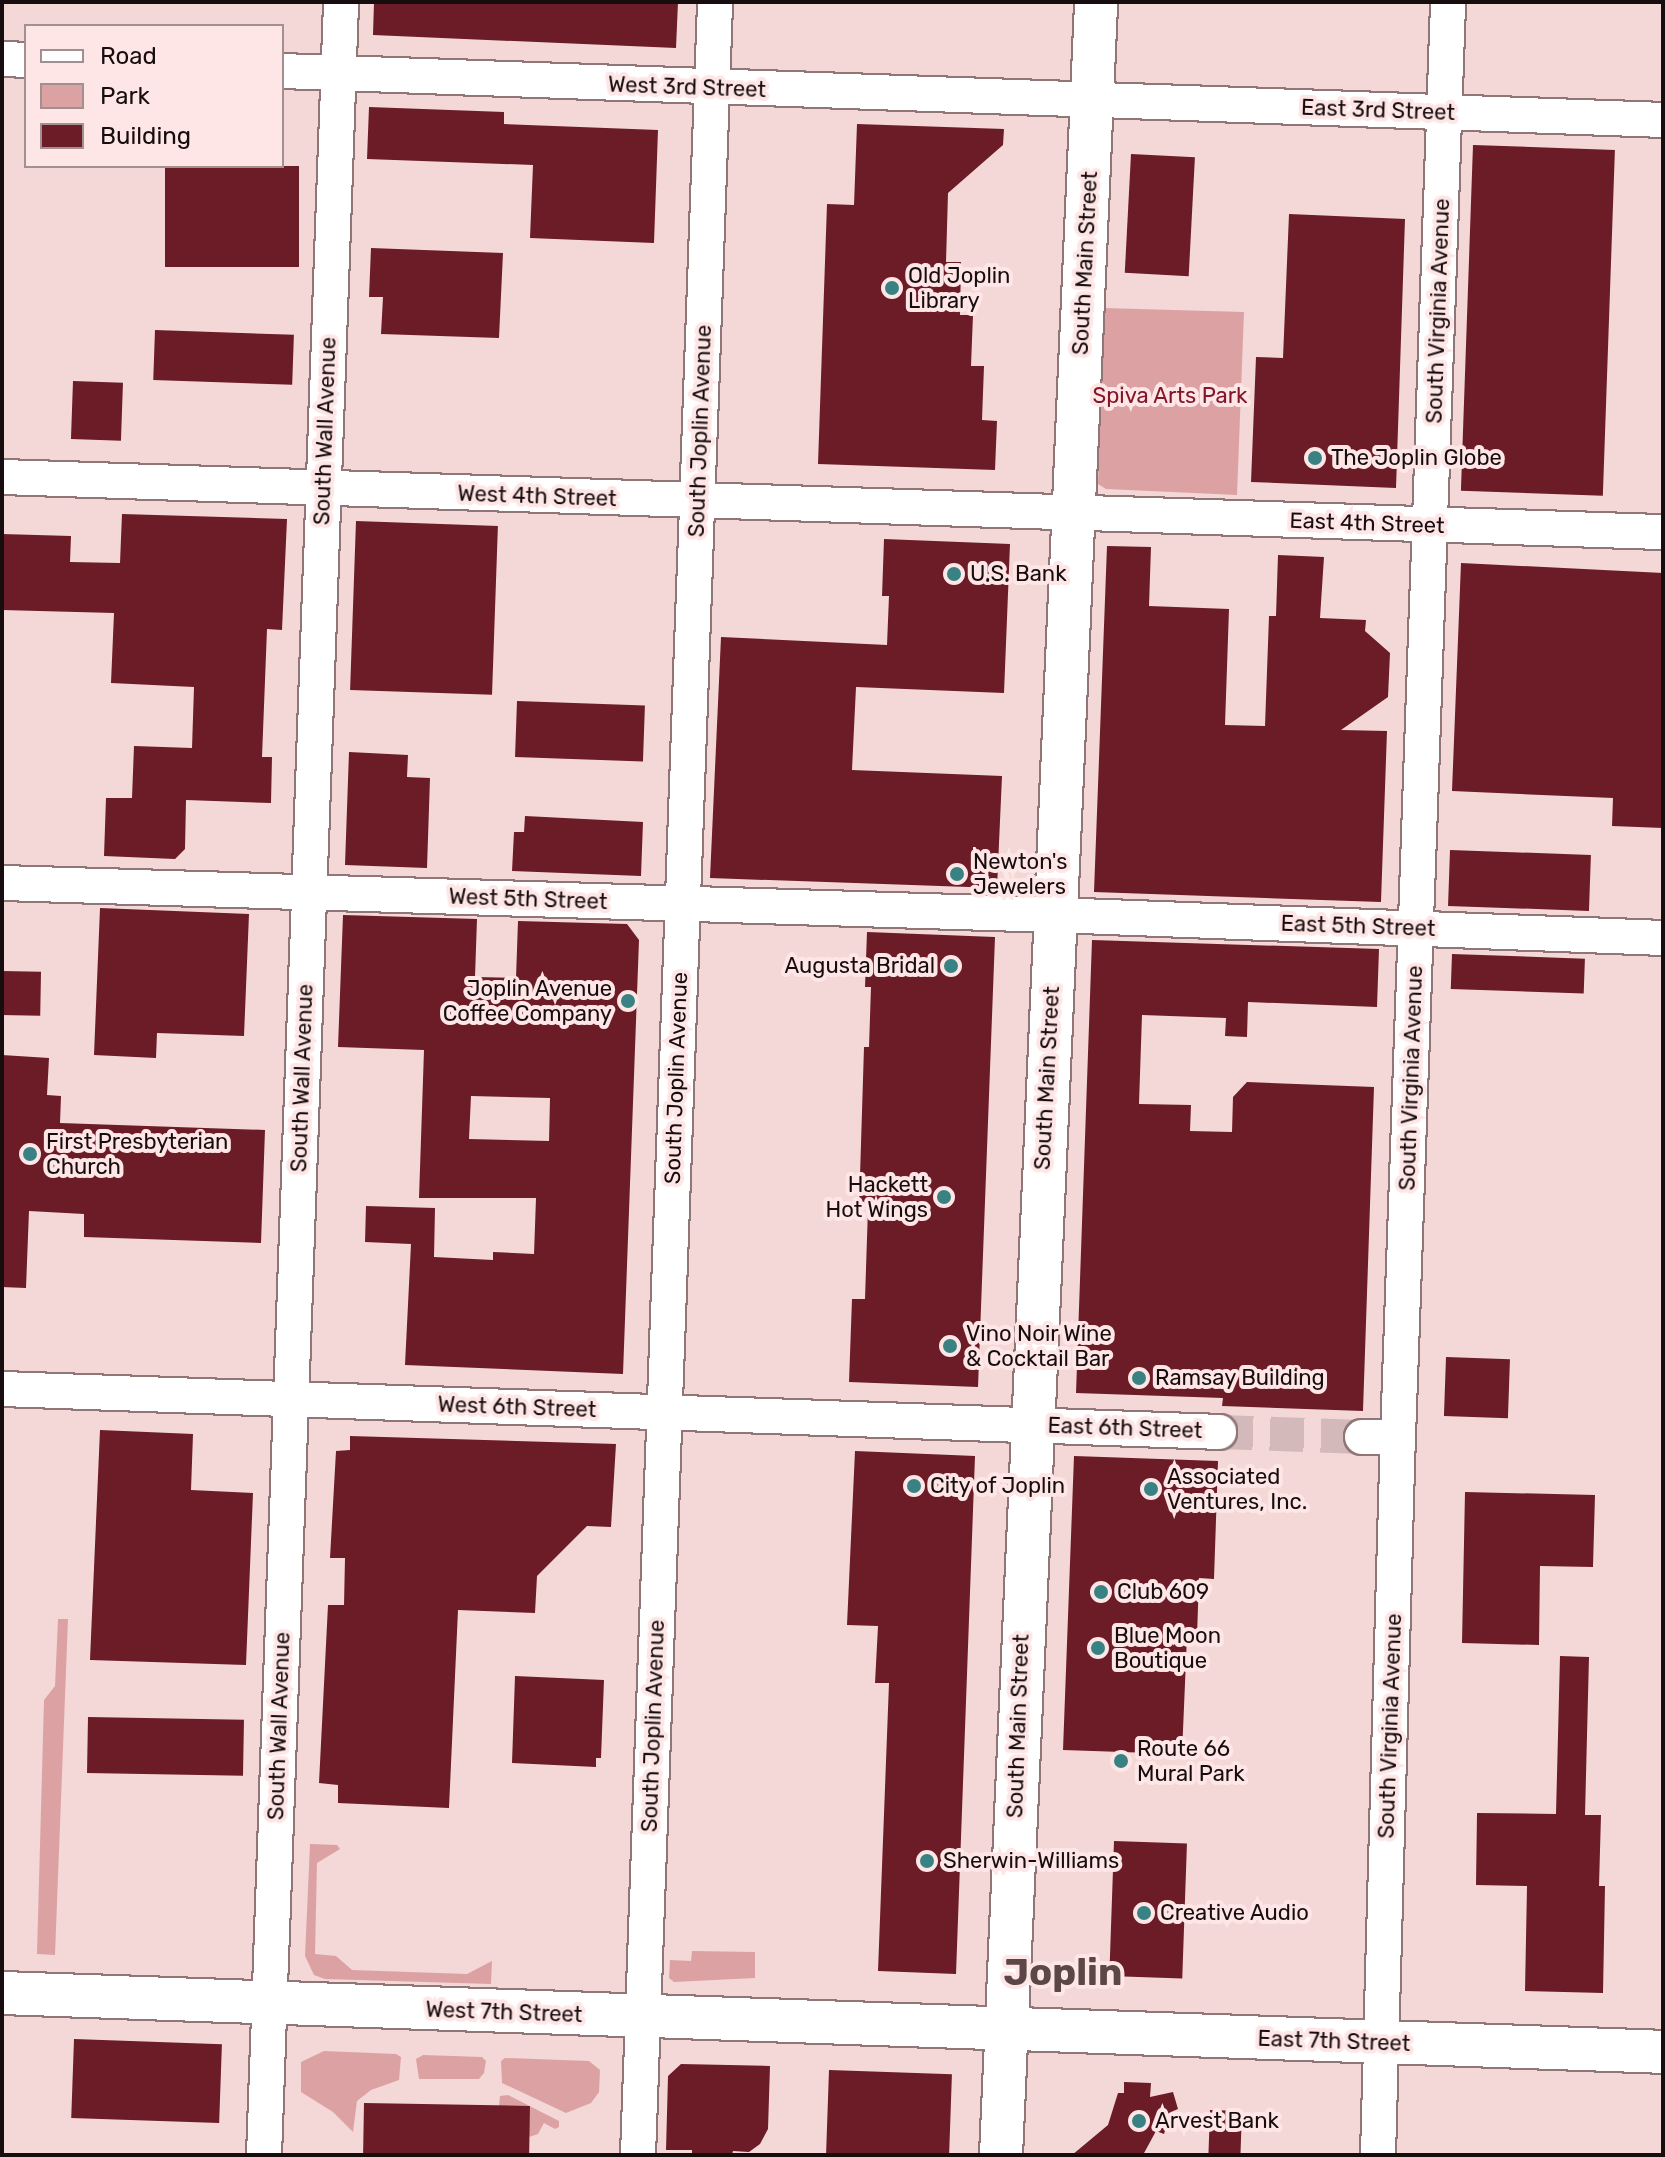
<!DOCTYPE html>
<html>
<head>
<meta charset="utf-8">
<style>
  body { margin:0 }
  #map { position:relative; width:1665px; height:2157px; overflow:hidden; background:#f4d7d7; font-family:Rubik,sans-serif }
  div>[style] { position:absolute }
  .green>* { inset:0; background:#dca2a3 }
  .building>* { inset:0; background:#6b1c27; transform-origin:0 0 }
  .minor-tunnel>* { height:34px; margin-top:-17px; transform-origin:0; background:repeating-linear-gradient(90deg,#d3b9b9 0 34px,transparent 0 51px) }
  .roads { filter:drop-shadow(2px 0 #907676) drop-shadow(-2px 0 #907676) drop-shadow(0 2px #907676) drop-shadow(0 -2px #907676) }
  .minor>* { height:34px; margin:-17px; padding:0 17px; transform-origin:17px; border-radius:17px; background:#fff }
  .major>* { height:42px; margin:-21px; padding:0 21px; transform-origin:21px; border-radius:21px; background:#fff }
  .dots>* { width:22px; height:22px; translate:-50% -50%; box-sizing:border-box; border:4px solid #fee6e6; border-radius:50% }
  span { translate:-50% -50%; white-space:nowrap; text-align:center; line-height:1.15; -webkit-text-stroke:8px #fee6e6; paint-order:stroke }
  .street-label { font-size:22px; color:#170d0e }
  .poi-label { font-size:22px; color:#170d0e }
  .left { translate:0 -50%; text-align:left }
  .right { translate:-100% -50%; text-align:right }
  .park-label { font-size:22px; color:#82162a }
  .town-label { font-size:38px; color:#5d4646; font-weight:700 }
  .frame { position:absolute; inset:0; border:4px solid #170d0e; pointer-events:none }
  .legend { position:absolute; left:24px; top:24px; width:260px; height:144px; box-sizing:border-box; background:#fee6e6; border:2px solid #a28f90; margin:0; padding:10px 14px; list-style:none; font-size:24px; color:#170d0e }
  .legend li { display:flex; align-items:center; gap:16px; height:40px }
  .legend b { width:40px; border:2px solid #a28f90 }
</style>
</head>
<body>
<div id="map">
  <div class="green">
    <div style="clip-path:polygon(1103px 308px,1244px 312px,1237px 495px,1106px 489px,1098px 484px)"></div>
    <div style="clip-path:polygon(58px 1619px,68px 1619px,55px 1955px,37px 1954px,44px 1700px,55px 1686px)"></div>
    <div style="clip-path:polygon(310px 1844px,337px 1845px,340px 1849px,317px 1863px,315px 1954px,336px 1956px,352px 1970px,467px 1974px,492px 1961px,491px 1984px,325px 1979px,314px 1975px,305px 1956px)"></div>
    <div style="clip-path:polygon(692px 1951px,755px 1952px,755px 1978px,674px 1982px,669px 1978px,670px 1960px,691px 1961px)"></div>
    <div style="clip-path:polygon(324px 2051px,396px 2054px,401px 2057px,399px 2080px,371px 2090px,357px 2101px,353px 2132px,333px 2112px,301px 2092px,301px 2062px)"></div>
    <div style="clip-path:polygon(423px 2055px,482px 2057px,486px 2061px,484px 2073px,479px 2079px,419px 2079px,416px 2059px)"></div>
    <div style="clip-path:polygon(505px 2058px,589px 2061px,600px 2070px,599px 2092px,591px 2103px,566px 2113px,502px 2083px,501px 2061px)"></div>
    <div style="clip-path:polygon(508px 2095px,559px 2121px,559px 2127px,555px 2129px,544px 2123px,538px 2134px,529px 2137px,499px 2106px,500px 2096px)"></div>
  </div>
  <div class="building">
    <div style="clip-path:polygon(374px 2px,678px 2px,676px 48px,373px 35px)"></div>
    <div style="clip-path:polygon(369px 107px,504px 112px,504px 124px,658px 130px,654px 243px,530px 238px,533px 165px,367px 159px)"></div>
    <div style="clip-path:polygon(857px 124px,1004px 129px,1003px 145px,948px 193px,946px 262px,961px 262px,960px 315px,973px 315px,971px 366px,984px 366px,982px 420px,997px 421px,995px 470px,818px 464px,827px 204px,854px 205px)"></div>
    <div style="left:1473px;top:145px;width:142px;height:346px;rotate:2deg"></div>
    <div style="left:1131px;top:154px;width:64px;height:119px;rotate:3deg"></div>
    <div style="left:165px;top:166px;width:134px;height:101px"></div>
    <div style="clip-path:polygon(1289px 214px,1405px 219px,1396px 488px,1251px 482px,1256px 357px,1283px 358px)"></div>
    <div style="clip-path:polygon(371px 248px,503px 253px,499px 338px,381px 334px,383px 297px,369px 297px)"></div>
    <div style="left:155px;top:330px;width:139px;height:50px;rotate:2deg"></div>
    <div style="left:73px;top:381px;width:50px;height:58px;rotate:2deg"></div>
    <div style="clip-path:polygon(122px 514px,287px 519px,282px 630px,267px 629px,262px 757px,272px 757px,271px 803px,186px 800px,185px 849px,175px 859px,104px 856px,106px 798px,132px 798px,134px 746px,192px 748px,194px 687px,111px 683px,114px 613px,2px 610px,2px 534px,71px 536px,70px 562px,120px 563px)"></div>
    <div style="left:356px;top:521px;width:142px;height:169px;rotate:2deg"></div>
    <div style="clip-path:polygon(884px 539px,1010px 544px,1004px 693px,856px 687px,852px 770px,1002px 776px,997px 888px,710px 878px,721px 637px,887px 645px,889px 596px,882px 596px)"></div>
    <div style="clip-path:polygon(1107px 546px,1151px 547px,1149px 606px,1229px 609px,1225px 725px,1265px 726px,1269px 616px,1276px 616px,1278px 555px,1324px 557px,1320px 618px,1366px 620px,1365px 631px,1390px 653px,1388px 697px,1341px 730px,1387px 731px,1381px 902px,1094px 892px)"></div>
    <div style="clip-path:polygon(1461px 563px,1663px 573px,1663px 828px,1612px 826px,1613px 798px,1452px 791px)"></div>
    <div style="left:517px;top:701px;width:128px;height:56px;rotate:2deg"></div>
    <div style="clip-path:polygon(349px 752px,408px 755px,407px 777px,430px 778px,427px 868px,345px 865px)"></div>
    <div style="clip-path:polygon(525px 816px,643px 822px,641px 876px,512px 871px,514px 832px,524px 832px)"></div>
    <div style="left:1450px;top:850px;width:141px;height:56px;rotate:2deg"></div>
    <div style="clip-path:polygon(100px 908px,249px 914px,244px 1036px,157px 1033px,156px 1058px,94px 1055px)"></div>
    <div style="clip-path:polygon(evenodd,343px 915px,477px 919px,475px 977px,516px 978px,518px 921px,627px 924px,639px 940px,623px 1374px,405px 1365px,411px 1244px,365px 1242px,366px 1206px,435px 1208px,434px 1257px,493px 1260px,493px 1252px,534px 1254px,536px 1198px,419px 1198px,424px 1050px,338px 1047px,343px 915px,471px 1096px,550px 1098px,549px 1141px,469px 1139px,471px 1096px)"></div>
    <div style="clip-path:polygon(867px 932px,995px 937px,978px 1387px,849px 1382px,852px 1299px,865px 1299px,868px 1208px,859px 1208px,864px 1047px,869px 1047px,871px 987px,865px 987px)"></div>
    <div style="clip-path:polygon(1092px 940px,1379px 949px,1377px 1007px,1248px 1002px,1247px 1037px,1225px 1036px,1226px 1018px,1142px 1015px,1139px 1104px,1191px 1105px,1190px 1131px,1232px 1132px,1233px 1097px,1247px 1082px,1374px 1087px,1363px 1411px,1222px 1406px,1223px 1398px,1076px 1393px)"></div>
    <div style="left:1452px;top:954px;width:133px;height:35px;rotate:2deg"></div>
    <div style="left:2px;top:971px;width:39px;height:44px;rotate:1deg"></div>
    <div style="clip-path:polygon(2px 1055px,49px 1058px,47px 1095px,61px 1096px,60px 1123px,265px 1130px,261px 1243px,84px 1237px,84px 1214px,29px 1211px,26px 1288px,2px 1287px)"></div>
    <div style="left:1446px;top:1357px;width:64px;height:59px;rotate:2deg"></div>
    <div style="clip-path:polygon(100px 1430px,193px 1434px,191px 1490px,253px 1493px,246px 1665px,90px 1660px)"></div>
    <div style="clip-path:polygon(350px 1436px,616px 1444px,611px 1527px,587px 1526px,537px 1576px,535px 1613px,458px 1610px,449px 1808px,338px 1803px,338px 1785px,319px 1783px,328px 1605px,344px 1605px,345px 1558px,330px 1558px,336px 1451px,350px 1450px)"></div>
    <div style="clip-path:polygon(855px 1451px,975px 1456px,956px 1974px,878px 1971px,889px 1683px,875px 1683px,878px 1626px,847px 1625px)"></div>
    <div style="clip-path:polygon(1074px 1456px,1218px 1461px,1214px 1579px,1199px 1578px,1197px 1636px,1187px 1636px,1182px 1754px,1063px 1750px)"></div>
    <div style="clip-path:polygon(1465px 1492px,1595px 1495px,1593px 1567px,1540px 1566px,1539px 1645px,1462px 1643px)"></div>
    <div style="clip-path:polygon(1560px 1656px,1589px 1657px,1585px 1815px,1601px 1815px,1599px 1886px,1605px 1886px,1603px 1993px,1525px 1991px,1527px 1886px,1476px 1885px,1477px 1813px,1556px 1814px)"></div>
    <div style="clip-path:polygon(515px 1676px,604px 1680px,601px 1758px,596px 1758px,596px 1767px,512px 1763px)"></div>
    <div style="left:88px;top:1717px;width:156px;height:56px;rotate:1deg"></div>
    <div style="left:1114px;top:1841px;width:73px;height:135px;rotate:2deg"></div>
    <div style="left:74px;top:2039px;width:148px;height:79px;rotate:2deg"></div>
    <div style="clip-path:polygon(681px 2064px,770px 2066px,768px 2129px,760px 2144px,749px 2152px,733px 2151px,732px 2155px,692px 2155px,692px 2150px,666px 2150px,668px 2076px)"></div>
    <div style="left:829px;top:2070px;width:123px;height:85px;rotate:2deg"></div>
    <div style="clip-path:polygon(1124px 2082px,1151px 2083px,1150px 2097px,1173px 2092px,1178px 2109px,1171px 2112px,1164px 2134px,1156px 2131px,1143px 2155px,1072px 2155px,1108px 2125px,1118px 2093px,1124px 2093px)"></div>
    <div style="left:364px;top:2103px;width:166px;height:52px;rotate:1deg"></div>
    <div style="left:1210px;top:2110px;width:32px;height:45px;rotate:2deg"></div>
  </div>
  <div class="minor-tunnel">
    <div style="left:1219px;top:1432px;width:143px;rotate:2deg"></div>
  </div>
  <div class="roads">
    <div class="minor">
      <div style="left:2px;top:59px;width:24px;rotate:2deg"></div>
      <div style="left:282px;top:71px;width:1382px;rotate:2.03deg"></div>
      <div style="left:2px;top:477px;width:1662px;rotate:1.9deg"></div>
      <div style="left:2px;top:883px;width:1052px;rotate:1.74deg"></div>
      <div style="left:1054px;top:915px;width:609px;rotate:2.16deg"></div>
      <div style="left:2px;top:1389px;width:1218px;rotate:2.02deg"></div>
      <div style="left:1362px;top:1437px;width:36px"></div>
      <div style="left:264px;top:2155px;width:2154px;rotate:-87.95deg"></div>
      <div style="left:638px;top:2155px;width:2154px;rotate:-87.95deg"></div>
      <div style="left:1378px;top:2155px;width:690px;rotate:-88.42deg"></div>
      <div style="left:1397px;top:1465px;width:1464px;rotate:-88deg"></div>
    </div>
    <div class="major">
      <div style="left:2px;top:1993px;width:1662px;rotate:2.03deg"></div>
      <div style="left:1001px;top:2155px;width:2155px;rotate:-87.47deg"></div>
    </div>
  </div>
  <div class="dots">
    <div style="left:892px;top:288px;background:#398283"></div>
    <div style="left:1315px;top:458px;background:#398283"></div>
    <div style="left:954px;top:574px;background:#398283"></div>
    <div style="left:957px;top:874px;background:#398283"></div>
    <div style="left:951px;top:966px;background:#398283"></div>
    <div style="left:628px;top:1001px;background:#398283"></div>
    <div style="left:30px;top:1154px;background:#398283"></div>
    <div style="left:944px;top:1197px;background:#398283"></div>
    <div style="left:950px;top:1346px;background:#398283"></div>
    <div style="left:1139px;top:1378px;background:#398283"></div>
    <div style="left:914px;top:1486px;background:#398283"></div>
    <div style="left:1151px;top:1489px;background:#398283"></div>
    <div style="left:1101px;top:1592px;background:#398283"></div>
    <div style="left:1098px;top:1648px;background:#398283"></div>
    <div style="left:1121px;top:1761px;background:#398283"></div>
    <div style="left:927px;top:1861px;background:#398283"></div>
    <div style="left:1144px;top:1913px;background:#398283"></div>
    <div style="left:1139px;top:2121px;background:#398283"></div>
  </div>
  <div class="street-label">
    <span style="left:687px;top:87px;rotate:2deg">West 3rd Street</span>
    <span style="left:1378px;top:110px;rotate:2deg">East 3rd Street</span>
    <span style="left:1085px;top:263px;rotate:-87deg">South Main Street</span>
    <span style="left:1438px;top:311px;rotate:-88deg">South Virginia Avenue</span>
    <span style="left:325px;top:431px;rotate:-88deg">South Wall Avenue</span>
    <span style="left:700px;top:431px;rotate:-88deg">South Joplin Avenue</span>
    <span style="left:537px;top:496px;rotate:2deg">West 4th Street</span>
    <span style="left:1367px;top:523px;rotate:2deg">East 4th Street</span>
    <span style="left:528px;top:899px;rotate:2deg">West 5th Street</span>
    <span style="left:1358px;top:926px;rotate:2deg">East 5th Street</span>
    <span style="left:302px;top:1078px;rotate:-88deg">South Wall Avenue</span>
    <span style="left:676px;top:1078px;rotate:-88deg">South Joplin Avenue</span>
    <span style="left:1047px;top:1078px;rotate:-87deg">South Main Street</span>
    <span style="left:1411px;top:1078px;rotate:-88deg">South Virginia Avenue</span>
    <span style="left:517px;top:1407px;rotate:2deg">West 6th Street</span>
    <span style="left:1125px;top:1428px;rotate:2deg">East 6th Street</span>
    <span style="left:279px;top:1726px;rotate:-88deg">South Wall Avenue</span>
    <span style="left:653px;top:1726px;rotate:-88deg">South Joplin Avenue</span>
    <span style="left:1018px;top:1726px;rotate:-88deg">South Main Street</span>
    <span style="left:1390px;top:1726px;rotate:-88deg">South Virginia Avenue</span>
    <span style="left:504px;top:2012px;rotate:2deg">West 7th Street</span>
    <span style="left:1334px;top:2041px;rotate:2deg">East 7th Street</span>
  </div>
  <div class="poi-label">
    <span class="left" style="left:908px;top:288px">Old Joplin<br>Library</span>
    <span class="left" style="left:1331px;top:458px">The Joplin Globe</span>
    <span class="left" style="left:970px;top:574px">U.S. Bank</span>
    <span class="left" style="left:973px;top:874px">Newton's<br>Jewelers</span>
    <span class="right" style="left:935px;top:966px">Augusta Bridal</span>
    <span class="right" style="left:612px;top:1001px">Joplin Avenue<br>Coffee Company</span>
    <span class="left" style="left:46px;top:1154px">First Presbyterian<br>Church</span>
    <span class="right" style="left:928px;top:1197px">Hackett<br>Hot Wings</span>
    <span class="left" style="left:966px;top:1346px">Vino Noir Wine<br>&amp; Cocktail Bar</span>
    <span class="left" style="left:1155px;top:1378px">Ramsay Building</span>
    <span class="left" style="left:1167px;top:1489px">Associated<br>Ventures, Inc.</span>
    <span class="left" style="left:930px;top:1486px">City of Joplin</span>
    <span class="left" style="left:1117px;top:1592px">Club 609</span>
    <span class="left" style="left:1114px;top:1648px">Blue Moon<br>Boutique</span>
    <span class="left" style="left:1137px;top:1761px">Route 66<br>Mural Park</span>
    <span class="left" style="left:943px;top:1861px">Sherwin-Williams</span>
    <span class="left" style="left:1160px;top:1913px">Creative Audio</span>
    <span class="left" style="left:1155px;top:2121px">Arvest Bank</span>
  </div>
  <div class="park-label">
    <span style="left:1170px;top:396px">Spiva Arts Park</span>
  </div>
  <div class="town-label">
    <span style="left:1063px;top:1973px">Joplin</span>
  </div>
  <div class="frame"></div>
  <ul class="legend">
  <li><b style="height:10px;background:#fff"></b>Road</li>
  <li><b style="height:22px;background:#dca2a3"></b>Park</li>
  <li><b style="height:22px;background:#6b1c27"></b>Building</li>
  </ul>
</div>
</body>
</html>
